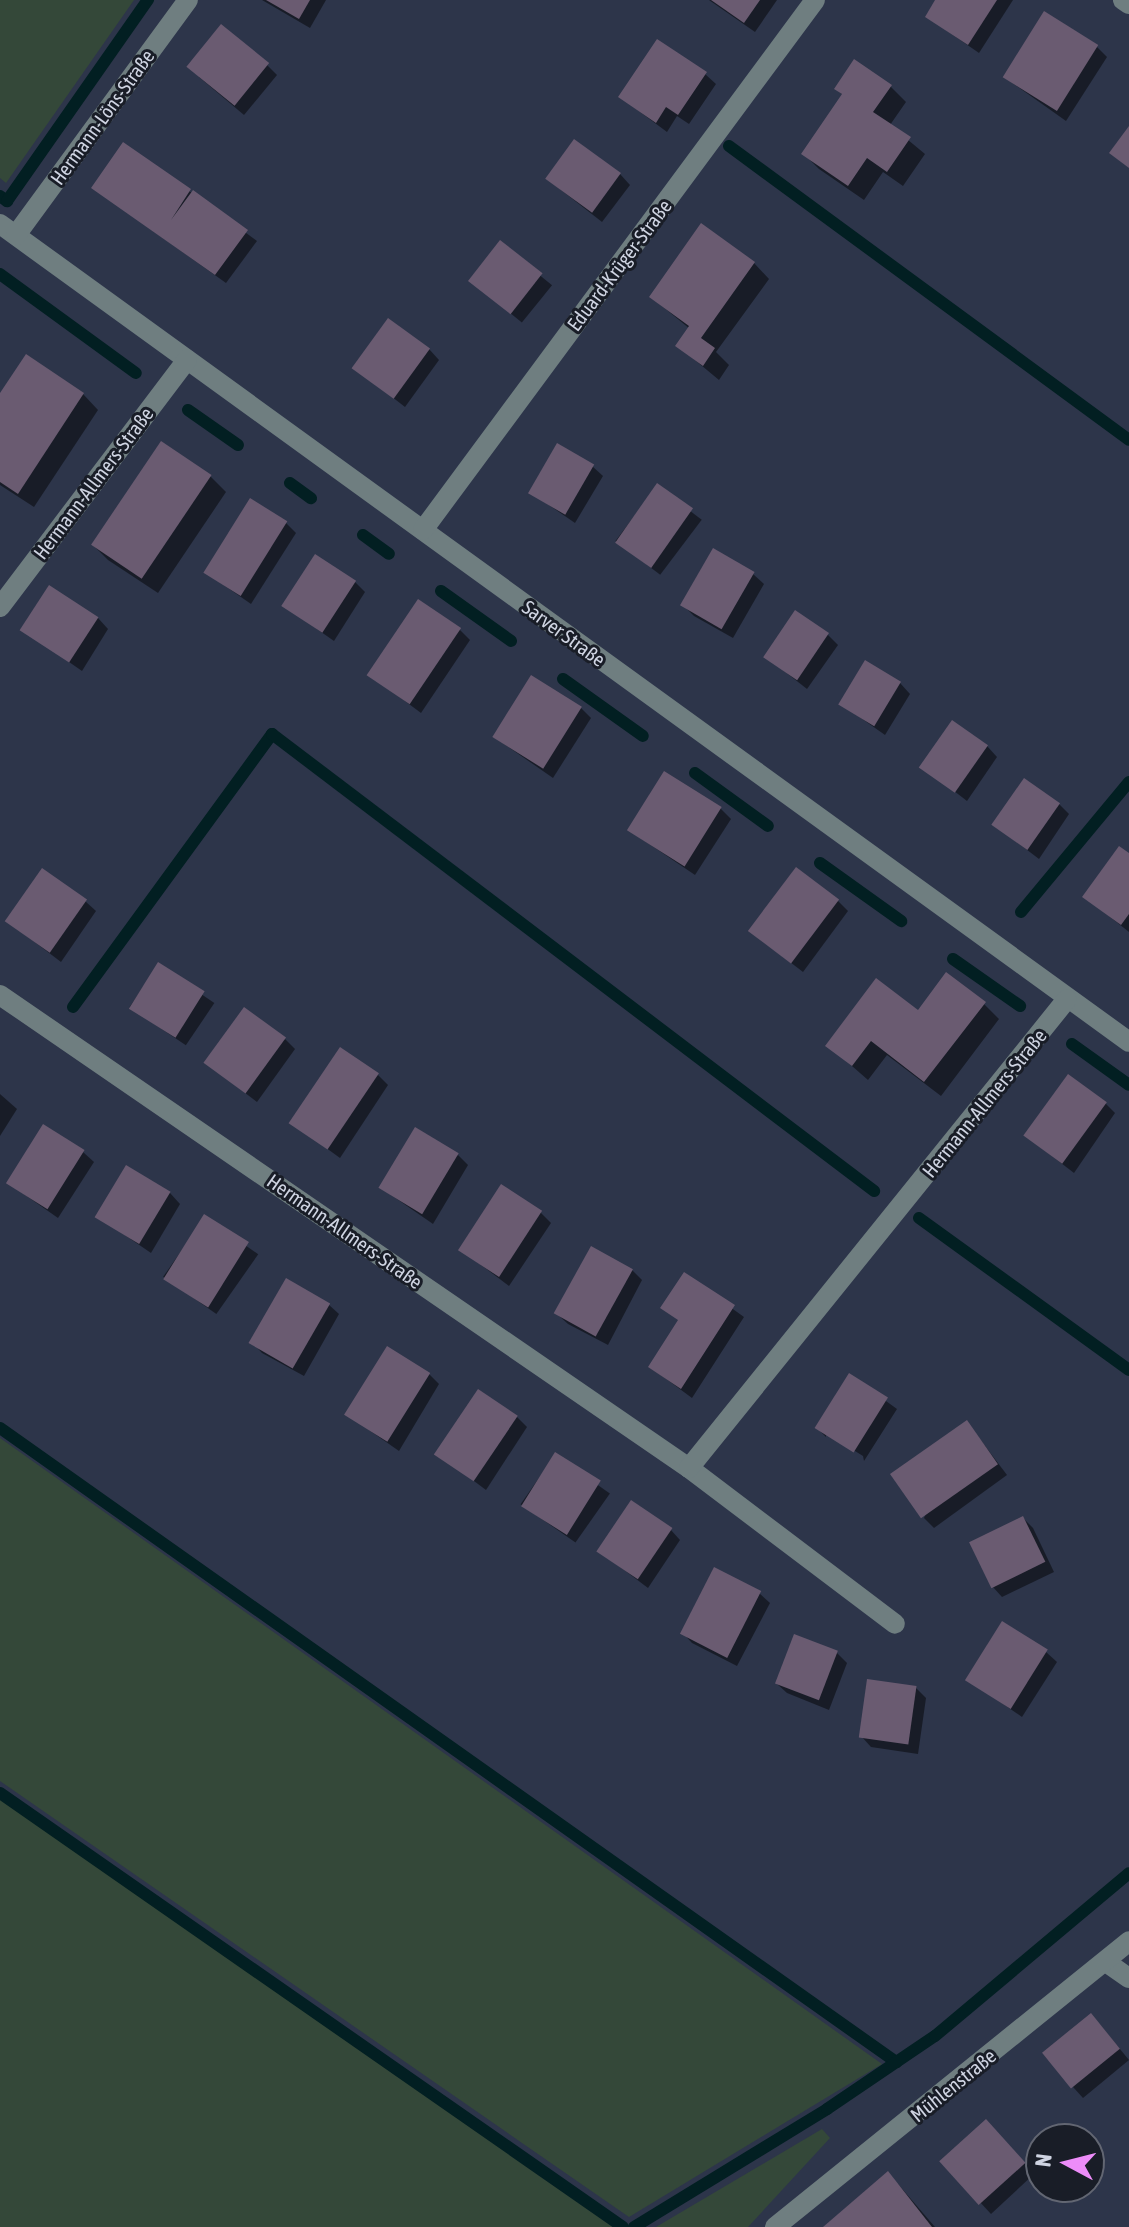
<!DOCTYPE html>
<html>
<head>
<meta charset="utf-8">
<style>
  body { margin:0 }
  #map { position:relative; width:1129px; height:2227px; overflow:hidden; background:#2d354a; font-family:"Asap Condensed",sans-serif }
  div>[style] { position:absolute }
  .green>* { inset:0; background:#344839 }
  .shadow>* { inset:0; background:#0007; transform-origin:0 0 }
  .stream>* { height:12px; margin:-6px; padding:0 6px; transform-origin:6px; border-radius:6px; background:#021f22 }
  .building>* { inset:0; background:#6a5b71; transform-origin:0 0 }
  .minor>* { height:20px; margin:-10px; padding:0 10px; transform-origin:10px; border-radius:10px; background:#6f7e80 }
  span { translate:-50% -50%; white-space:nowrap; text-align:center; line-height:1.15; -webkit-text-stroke:6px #191d27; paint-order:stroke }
  .street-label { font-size:20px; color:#cfd4e2 }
  .north { position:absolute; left:1025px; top:2123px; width:80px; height:80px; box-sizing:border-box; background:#191d27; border:2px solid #626672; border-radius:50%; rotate:277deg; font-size:22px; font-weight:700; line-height:32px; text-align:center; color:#cfd4e2 }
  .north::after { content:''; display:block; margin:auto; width:28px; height:36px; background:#ed8cf9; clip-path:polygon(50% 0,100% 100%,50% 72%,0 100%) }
</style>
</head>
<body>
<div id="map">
  <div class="green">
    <div style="clip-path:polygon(0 0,134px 0,6px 183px,0 178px)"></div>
    <div style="clip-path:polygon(0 1438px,882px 2064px,629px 2217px,0 1781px)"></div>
    <div style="clip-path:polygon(0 1799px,613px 2227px,0 2227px)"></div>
    <div style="clip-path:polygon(822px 2129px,830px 2138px,748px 2227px,656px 2227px)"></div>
  </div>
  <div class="shadow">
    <div style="clip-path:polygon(262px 0,326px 0,310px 28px)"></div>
    <div style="clip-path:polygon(709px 0,777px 0,755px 32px)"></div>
    <div style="clip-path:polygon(938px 0,1013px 0,979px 53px,927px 17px)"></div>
    <div style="clip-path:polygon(1097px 47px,1107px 57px,1066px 121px,1004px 77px)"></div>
    <div style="clip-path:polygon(267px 65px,277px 75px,244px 115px,199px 77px)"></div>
    <div style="clip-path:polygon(705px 74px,716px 84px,689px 124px,677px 116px,667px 132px,620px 97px)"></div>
    <div style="clip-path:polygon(890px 86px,906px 102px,890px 125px,925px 154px,903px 186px,883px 172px,864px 200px,819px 169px,804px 154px,843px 95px,836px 89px)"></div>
    <div style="clip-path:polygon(620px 174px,630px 185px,602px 222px,547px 179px)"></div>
    <div style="clip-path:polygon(93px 188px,189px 191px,257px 241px,226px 283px)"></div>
    <div style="left:500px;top:243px;width:67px;height:48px;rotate:39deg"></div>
    <div style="clip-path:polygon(754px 263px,769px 279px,716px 352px,729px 365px,719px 380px,678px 346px,690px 329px,651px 297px)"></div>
    <div style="clip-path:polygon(429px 349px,439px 360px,405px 407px,355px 368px)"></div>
    <div style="clip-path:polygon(83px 394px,98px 410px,34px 507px,0 485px,0 397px)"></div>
    <div style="clip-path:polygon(161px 443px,211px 477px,226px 492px,158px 593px,108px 560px,93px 545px)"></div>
    <div style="clip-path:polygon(592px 466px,603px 476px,575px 523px,530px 492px)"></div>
    <div style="left:657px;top:486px;width:56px;height:69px;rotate:37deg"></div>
    <div style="clip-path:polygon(286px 523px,296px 533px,251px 604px,205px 572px)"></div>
    <div style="clip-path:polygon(714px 551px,753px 574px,764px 584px,733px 638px,694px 616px,683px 605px)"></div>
    <div style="clip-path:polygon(355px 582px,365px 592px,334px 641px,284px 606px)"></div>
    <div style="clip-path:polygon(98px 618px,108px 629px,82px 671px,23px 630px)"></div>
    <div style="clip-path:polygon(460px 630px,470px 640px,421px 713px,370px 675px)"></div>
    <div style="clip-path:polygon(828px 635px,838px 645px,807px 689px,765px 656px)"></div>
    <div style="clip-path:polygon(900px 683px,910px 694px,885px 735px,841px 704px)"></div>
    <div style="clip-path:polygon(581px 708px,591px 718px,553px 778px,494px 737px)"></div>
    <div style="clip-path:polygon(987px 746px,997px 757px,967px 801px,923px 767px)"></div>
    <div style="clip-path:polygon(1059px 804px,1069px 814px,1039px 859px,994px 825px)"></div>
    <div style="clip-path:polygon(720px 808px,731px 819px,695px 875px,630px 831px)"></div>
    <div style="clip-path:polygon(1129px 856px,1129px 932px,1085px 897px)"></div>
    <div style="clip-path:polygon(85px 901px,96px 911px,61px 962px,7px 921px)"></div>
    <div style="clip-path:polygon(838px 901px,848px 911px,803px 972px,751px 932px)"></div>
    <div style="left:158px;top:965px;width:68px;height:51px;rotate:34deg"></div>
    <div style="clip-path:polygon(984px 1004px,999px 1019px,941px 1096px,887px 1055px,868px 1080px,828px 1045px,918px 1013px)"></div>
    <div style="clip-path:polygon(285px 1039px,295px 1049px,257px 1102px,206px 1063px)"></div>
    <div style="clip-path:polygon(378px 1075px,388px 1085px,340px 1158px,292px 1123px)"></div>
    <div style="clip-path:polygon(0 1094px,17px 1109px,0 1136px)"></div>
    <div style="clip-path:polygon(1105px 1103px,1115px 1113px,1074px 1173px,1026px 1136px)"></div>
    <div style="clip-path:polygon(83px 1152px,94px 1162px,58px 1218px,8px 1183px)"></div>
    <div style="clip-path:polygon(458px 1155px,468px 1165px,433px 1224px,381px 1188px)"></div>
    <div style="clip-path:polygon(170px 1193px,180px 1204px,151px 1253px,97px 1216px)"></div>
    <div style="clip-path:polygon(540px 1212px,551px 1223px,509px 1286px,460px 1249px)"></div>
    <div style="left:205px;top:1217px;width:65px;height:73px;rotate:35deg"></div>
    <div style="clip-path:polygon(632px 1270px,642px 1280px,608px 1345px,568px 1324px,557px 1314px)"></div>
    <div style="clip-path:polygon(684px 1274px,744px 1317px,692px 1398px,650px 1367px,680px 1321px)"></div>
    <div style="clip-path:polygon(328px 1304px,339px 1314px,304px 1376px,262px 1353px,252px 1342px)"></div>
    <div style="clip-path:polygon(429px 1374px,439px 1384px,399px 1451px,346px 1414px)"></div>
    <div style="clip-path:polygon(850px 1375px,897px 1409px,864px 1461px,863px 1456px,826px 1433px,826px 1437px,817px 1428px)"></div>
    <div style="clip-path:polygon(517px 1417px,527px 1427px,486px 1490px,438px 1454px)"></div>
    <div style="clip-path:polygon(967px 1422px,1007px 1475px,934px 1528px,924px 1518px)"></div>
    <div style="left:555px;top:1455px;width:67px;height:60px;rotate:35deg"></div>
    <div style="clip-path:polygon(1023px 1518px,1033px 1528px,1054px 1572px,1002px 1597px,992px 1586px)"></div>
    <div style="clip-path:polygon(670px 1529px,680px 1540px,648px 1588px,599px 1551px)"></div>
    <div style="clip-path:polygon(759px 1593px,770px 1603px,737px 1666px,692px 1643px,682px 1632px)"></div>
    <div style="clip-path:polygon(1046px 1652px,1057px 1662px,1022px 1717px,967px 1679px)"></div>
    <div style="clip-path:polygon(837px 1653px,847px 1663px,829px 1710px,787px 1693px,776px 1683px)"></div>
    <div style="clip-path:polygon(916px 1688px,926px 1698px,918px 1754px,871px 1747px,861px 1736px)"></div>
    <div style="clip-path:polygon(1101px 2026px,1129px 2060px,1083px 2098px,1073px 2087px)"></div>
    <div style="clip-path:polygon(996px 2131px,1034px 2174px,991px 2214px,942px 2161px)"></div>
    <div style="clip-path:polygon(898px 2184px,935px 2227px,826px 2227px)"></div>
  </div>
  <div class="stream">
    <div style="left:729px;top:146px;width:496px;rotate:36.3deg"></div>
    <div style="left:0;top:196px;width:9px;rotate:36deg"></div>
    <div style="left:7px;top:201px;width:246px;rotate:-55deg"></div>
    <div style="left:0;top:274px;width:168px;rotate:36.1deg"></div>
    <div style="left:188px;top:410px;width:61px;rotate:35deg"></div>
    <div style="left:290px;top:483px;width:26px;rotate:36deg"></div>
    <div style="left:363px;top:535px;width:32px;rotate:36deg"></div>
    <div style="left:441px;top:591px;width:86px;rotate:35.5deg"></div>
    <div style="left:563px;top:679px;width:98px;rotate:35.5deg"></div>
    <div style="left:695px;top:773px;width:90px;rotate:36deg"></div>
    <div style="left:820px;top:863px;width:100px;rotate:35.6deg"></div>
    <div style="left:1021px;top:912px;width:169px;rotate:-50.3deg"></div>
    <div style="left:953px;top:959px;width:82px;rotate:35deg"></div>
    <div style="left:73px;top:1007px;width:338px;rotate:-53.9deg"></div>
    <div style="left:272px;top:734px;width:756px;rotate:37.2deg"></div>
    <div style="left:1072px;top:1044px;width:70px;rotate:35.7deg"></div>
    <div style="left:919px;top:1218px;width:259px;rotate:35.9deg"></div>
    <div style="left:0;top:1428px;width:1098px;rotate:35.28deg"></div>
    <div style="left:0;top:1793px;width:759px;rotate:34.86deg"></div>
    <div style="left:634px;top:2227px;width:226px;rotate:-31.4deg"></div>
    <div style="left:827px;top:2109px;width:130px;rotate:-34.1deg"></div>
    <div style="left:935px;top:2036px;width:253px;rotate:-40deg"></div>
  </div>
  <div class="building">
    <div style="clip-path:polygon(266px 0,310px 0,299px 19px)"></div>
    <div style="clip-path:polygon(711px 0,760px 0,744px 23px)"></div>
    <div style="clip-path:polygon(935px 0,997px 0,968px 45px,925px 17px)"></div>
    <div style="left:1044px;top:11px;width:64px;height:78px;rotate:32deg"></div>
    <div style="left:221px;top:24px;width:62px;height:55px;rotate:39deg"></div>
    <div style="clip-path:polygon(657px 39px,707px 72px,678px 115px,666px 107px,656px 123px,618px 97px)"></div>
    <div style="clip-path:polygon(854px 59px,892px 85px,873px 112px,911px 137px,887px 172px,867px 158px,848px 186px,801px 154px,842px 94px,834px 89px)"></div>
    <div style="clip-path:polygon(1129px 126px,1129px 168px,1109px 153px)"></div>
    <div style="left:574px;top:139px;width:58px;height:49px;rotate:36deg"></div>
    <div style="clip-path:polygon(123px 142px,191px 189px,171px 220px,193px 190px,248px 230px,215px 275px,91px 188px)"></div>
    <div style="clip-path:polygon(701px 223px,755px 262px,701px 338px,715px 348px,703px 366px,675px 346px,689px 326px,649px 297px)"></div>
    <div style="left:500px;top:240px;width:54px;height:52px;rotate:38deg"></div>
    <div style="left:388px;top:318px;width:52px;height:62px;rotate:36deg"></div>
    <div style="clip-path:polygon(26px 354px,84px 393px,18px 494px,0 482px,0 393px)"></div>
    <div style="left:161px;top:441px;width:61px;height:125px;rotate:34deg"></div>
    <div style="left:557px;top:443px;width:43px;height:58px;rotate:30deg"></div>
    <div style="left:657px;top:483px;width:44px;height:73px;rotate:35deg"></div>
    <div style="left:250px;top:498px;width:44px;height:88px;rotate:32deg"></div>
    <div style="left:713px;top:548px;width:48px;height:66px;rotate:30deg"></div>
    <div style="left:315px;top:554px;width:49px;height:62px;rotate:33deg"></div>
    <div style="left:49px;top:585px;width:59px;height:54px;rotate:33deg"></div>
    <div style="left:418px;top:599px;width:52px;height:92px;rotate:34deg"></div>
    <div style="left:795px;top:610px;width:41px;height:57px;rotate:34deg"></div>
    <div style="left:865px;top:660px;width:42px;height:52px;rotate:31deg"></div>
    <div style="left:531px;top:675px;width:60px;height:73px;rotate:32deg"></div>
    <div style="left:952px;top:720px;width:44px;height:58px;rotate:35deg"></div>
    <div style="left:664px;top:771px;width:68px;height:70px;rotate:32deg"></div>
    <div style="left:1024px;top:778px;width:44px;height:57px;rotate:35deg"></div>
    <div style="clip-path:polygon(1119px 846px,1129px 853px,1129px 914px,1121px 925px,1082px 897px)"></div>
    <div style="left:796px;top:867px;width:54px;height:80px;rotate:37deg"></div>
    <div style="left:42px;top:868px;width:55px;height:65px;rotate:35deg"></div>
    <div style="left:158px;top:962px;width:55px;height:55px;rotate:32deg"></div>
    <div style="clip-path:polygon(946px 972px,986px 1002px,924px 1082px,871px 1041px,852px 1066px,825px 1046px,876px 978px,918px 1010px)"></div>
    <div style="left:244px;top:1007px;width:52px;height:69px;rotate:36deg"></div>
    <div style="left:340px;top:1047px;width:47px;height:92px;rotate:34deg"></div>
    <div style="left:1068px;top:1074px;width:48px;height:76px;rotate:36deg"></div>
    <div style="left:43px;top:1124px;width:49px;height:70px;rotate:32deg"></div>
    <div style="left:415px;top:1127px;width:51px;height:71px;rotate:31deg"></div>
    <div style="left:126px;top:1165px;width:52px;height:61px;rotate:31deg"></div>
    <div style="left:501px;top:1184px;width:49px;height:79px;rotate:33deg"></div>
    <div style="left:204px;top:1214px;width:53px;height:77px;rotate:32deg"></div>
    <div style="left:591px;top:1246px;width:48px;height:77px;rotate:29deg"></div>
    <div style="clip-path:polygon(684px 1272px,735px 1305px,681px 1389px,648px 1367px,678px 1320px,660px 1308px)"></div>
    <div style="left:286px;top:1278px;width:51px;height:75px;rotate:30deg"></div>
    <div style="left:387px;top:1346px;width:51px;height:81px;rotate:32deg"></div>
    <div style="left:849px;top:1373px;width:46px;height:65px;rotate:32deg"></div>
    <div style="left:478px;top:1389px;width:48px;height:79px;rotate:34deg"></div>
    <div style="left:967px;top:1420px;width:54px;height:94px;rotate:55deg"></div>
    <div style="left:555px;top:1452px;width:54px;height:64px;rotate:32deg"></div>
    <div style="left:631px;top:1500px;width:50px;height:62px;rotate:34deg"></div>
    <div style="left:1023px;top:1516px;width:51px;height:60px;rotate:64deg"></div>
    <div style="left:714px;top:1567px;width:53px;height:75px;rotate:27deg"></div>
    <div style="left:1002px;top:1621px;width:54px;height:70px;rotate:32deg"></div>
    <div style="left:794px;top:1634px;width:47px;height:53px;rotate:21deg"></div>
    <div style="left:867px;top:1679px;width:50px;height:59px;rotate:8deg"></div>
    <div style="left:1091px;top:2013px;width:46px;height:63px;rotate:51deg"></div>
    <div style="left:986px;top:2119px;width:59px;height:63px;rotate:48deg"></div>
    <div style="clip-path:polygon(888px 2171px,932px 2227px,823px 2227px)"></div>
  </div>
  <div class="minor">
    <div style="left:1123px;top:0;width:7px;rotate:34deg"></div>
    <div style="left:0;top:224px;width:1394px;rotate:35.92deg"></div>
    <div style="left:16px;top:235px;width:291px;rotate:-53.8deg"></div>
    <div style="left:423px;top:530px;width:659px;rotate:-53.51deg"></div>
    <div style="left:0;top:607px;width:310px;rotate:-52.9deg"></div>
    <div style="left:0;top:995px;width:836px;rotate:34.47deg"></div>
    <div style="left:689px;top:1468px;width:258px;rotate:37.1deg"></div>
    <div style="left:689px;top:1468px;width:602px;rotate:-51.13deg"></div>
    <div style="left:1106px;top:1962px;width:28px;rotate:35deg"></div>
    <div style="left:775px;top:2227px;width:455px;rotate:-38.9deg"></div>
  </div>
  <div class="street-label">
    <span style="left:102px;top:117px;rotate:-54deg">Hermann-Löns-Straße</span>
    <span style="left:619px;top:265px;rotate:-53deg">Eduard-Krüger-Straße</span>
    <span style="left:93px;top:483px;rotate:-53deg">Hermann-Allmers-Straße</span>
    <span style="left:564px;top:633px;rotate:36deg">Sarver Straße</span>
    <span style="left:984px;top:1103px;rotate:-51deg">Hermann-Allmers-Straße</span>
    <span style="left:345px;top:1231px;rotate:35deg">Hermann-Allmers-Straße</span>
    <span style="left:953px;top:2085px;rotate:-39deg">Mühlenstraße</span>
  </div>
  <div class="north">N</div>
</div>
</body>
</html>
